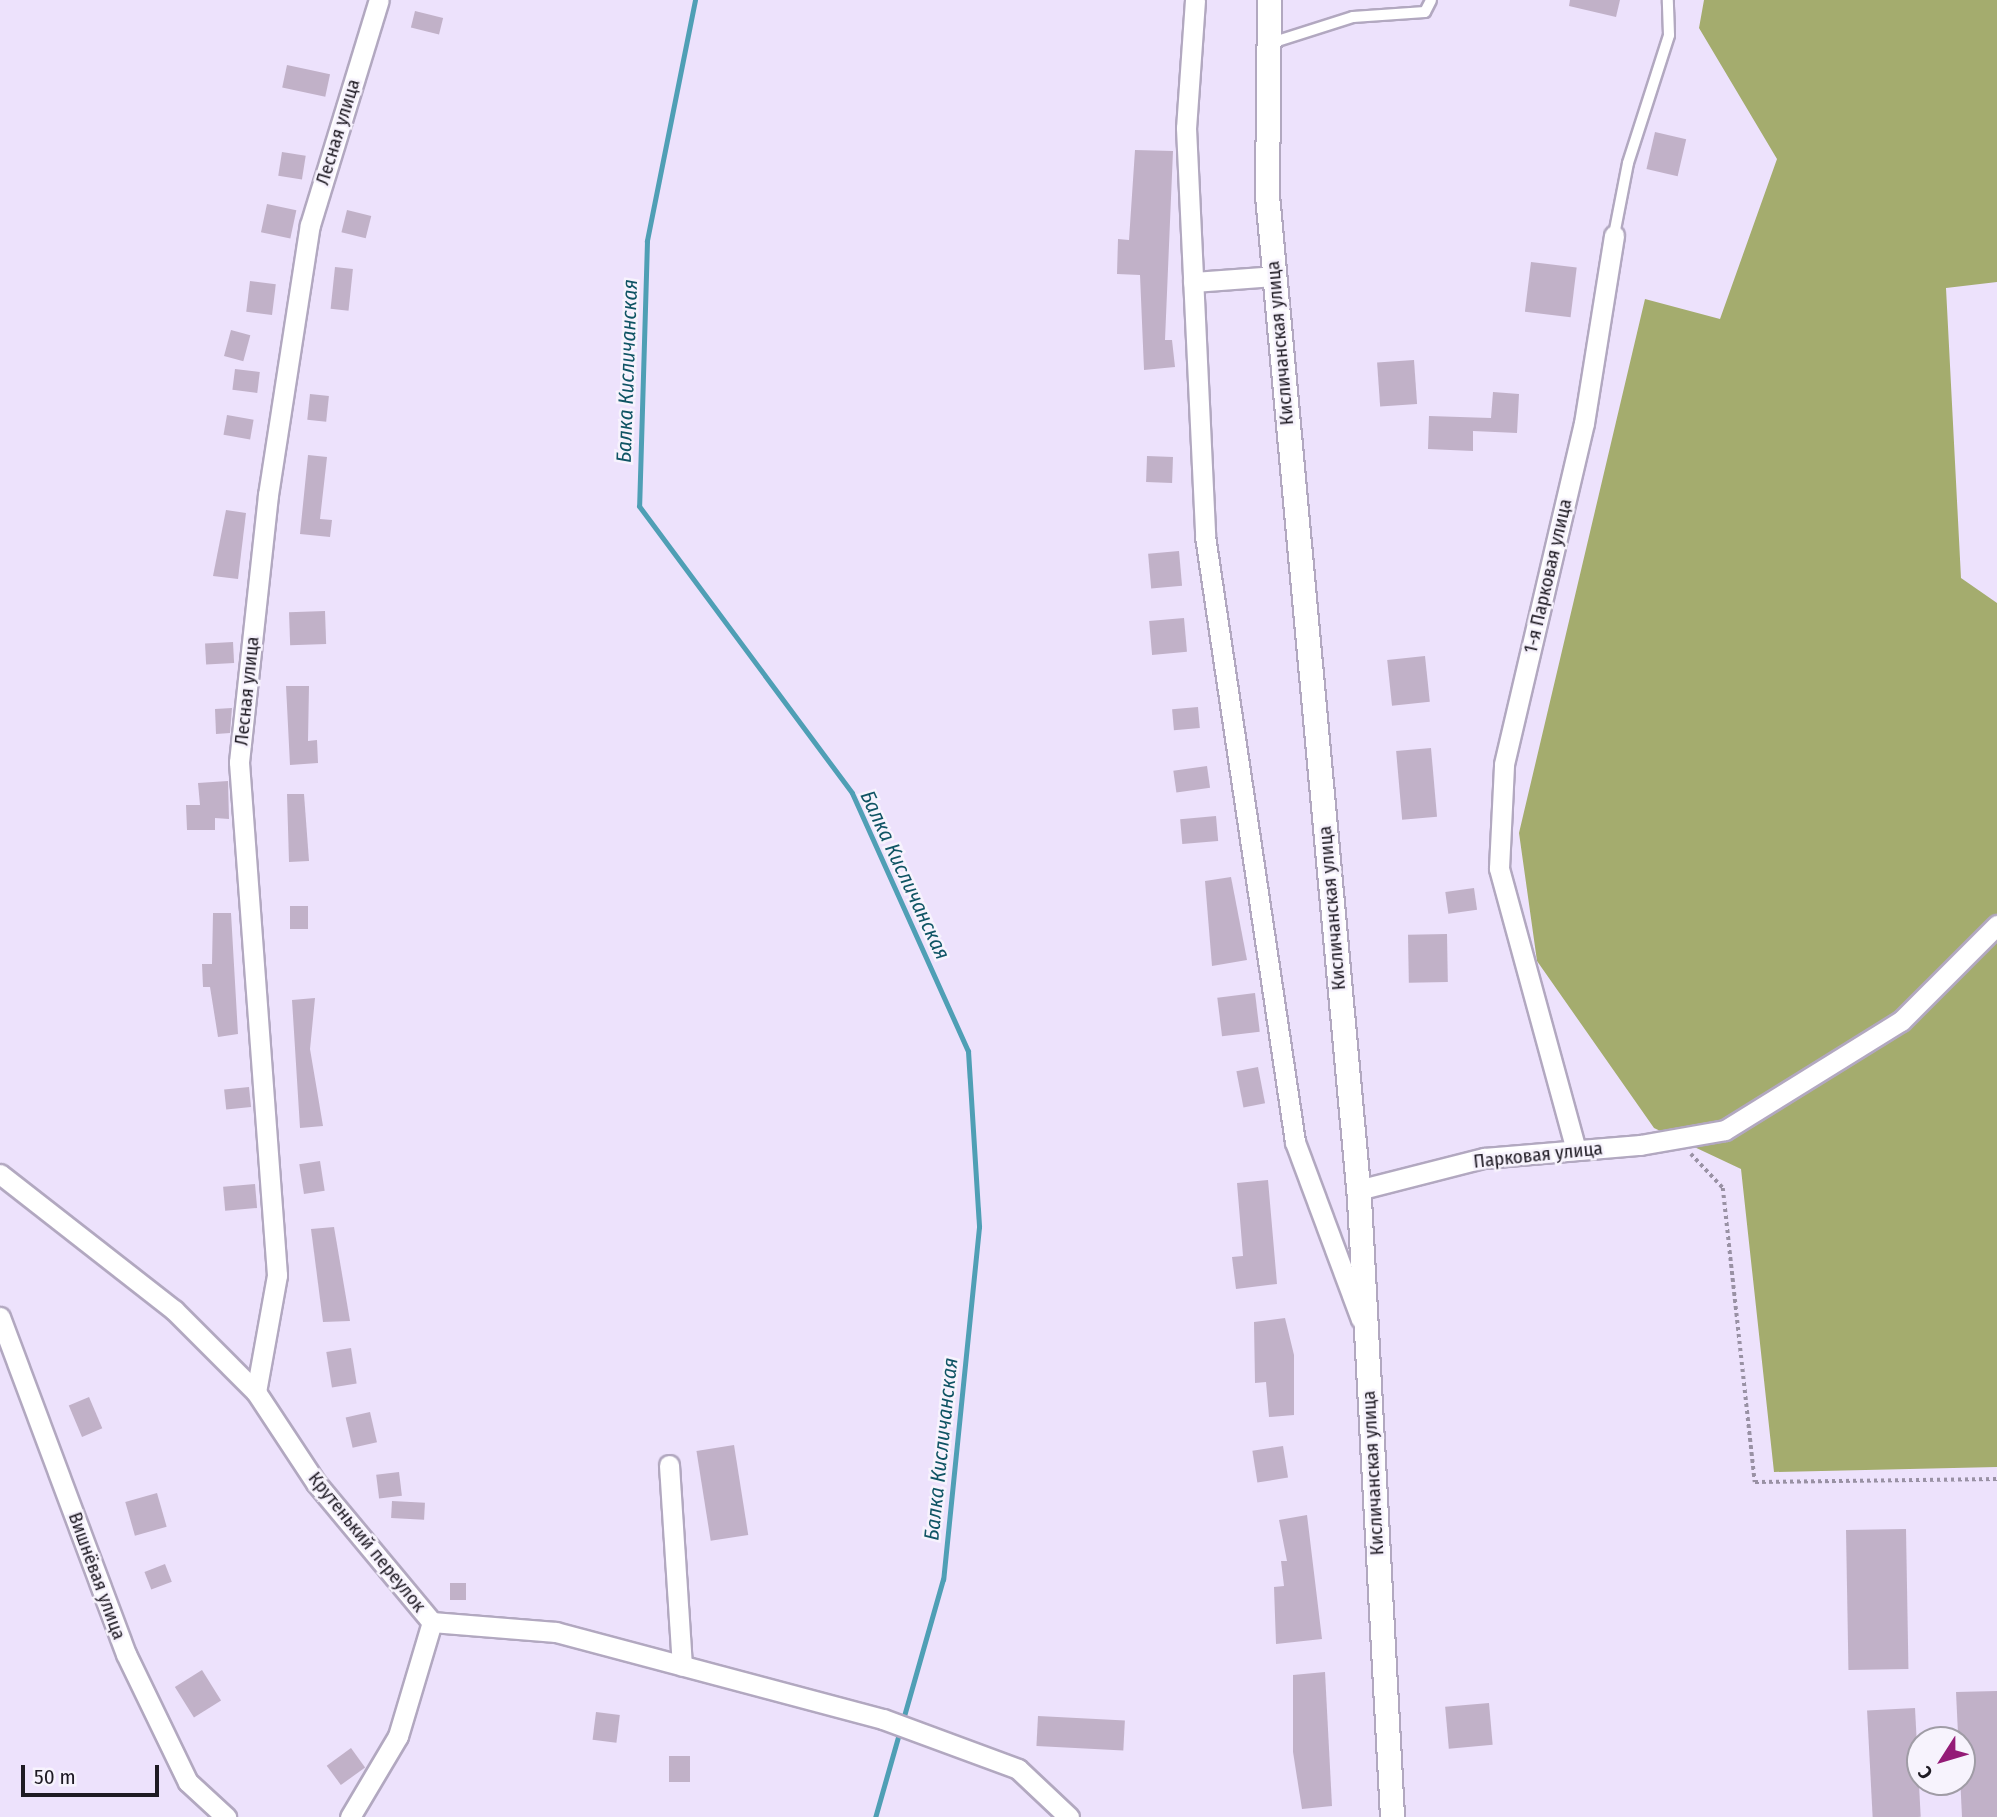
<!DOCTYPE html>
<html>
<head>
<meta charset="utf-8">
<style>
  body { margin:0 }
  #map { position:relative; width:1997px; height:1817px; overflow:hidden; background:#ede2fc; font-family:"Fira Sans Condensed",sans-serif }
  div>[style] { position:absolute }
  .forest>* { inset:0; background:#a4ac6e }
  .stream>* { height:5px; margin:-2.5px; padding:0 2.5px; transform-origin:2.5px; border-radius:2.5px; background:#4f9fb5 }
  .building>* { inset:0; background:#c1b1c8; transform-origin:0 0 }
  .path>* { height:3.5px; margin-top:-1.75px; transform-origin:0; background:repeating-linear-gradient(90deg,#9991a4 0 3.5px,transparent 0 7px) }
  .roads { filter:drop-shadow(2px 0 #b2a8c0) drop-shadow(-2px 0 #b2a8c0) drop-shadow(0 2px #b2a8c0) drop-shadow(0 -2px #b2a8c0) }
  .service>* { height:10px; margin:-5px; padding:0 5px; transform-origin:5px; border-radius:5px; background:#fff }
  .minor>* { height:19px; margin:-9.5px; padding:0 9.5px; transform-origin:9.5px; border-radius:9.5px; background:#fff }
  .tertiary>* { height:23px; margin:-11.5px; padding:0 11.5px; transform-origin:11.5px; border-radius:11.5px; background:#fff }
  span { translate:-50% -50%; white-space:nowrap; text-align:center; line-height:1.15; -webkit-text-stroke:5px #f7f3fd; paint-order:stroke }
  .street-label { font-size:19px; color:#1e1a23 }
  .water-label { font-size:21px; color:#0f5464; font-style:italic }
  .north { position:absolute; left:1906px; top:1726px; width:70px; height:70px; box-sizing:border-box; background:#f7f3fd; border:2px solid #a09ca6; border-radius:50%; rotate:233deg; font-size:19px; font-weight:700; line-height:28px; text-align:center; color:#1e1a23 }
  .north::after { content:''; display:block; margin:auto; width:24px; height:32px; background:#941b77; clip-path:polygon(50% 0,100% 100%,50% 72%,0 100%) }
  .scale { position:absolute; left:21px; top:1765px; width:138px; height:32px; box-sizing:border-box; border:4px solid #1e1a23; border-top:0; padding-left:9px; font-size:21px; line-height:24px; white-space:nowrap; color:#1e1a23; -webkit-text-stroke:5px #f7f3fd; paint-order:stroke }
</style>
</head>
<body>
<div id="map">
  <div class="forest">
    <div style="clip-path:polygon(1704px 0,1997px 0,1997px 282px,1946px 288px,1961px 578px,1997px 603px,1997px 1467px,1774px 1472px,1741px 1169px,1654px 1128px,1537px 961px,1519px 833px,1645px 299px,1720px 319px,1777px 159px,1699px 28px)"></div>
  </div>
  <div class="stream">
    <div style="left:695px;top:0;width:246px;rotate:101.3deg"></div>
    <div style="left:647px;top:241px;width:265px;rotate:91.7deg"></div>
    <div style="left:639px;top:506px;width:357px;rotate:53.4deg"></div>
    <div style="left:852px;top:793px;width:283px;rotate:65.8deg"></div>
    <div style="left:968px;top:1051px;width:176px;rotate:86.4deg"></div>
    <div style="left:979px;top:1227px;width:354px;rotate:95.8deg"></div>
    <div style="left:943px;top:1579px;width:248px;rotate:105.9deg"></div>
  </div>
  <div class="building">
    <div style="clip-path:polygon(1570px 0,1620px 0,1616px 17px,1569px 6px)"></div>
    <div style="left:415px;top:11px;width:29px;height:17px;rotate:14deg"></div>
    <div style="left:287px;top:65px;width:44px;height:23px;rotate:12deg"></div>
    <div style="left:1655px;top:132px;width:32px;height:38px;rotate:13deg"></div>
    <div style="clip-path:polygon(1135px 150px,1173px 151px,1165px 340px,1172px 340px,1175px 367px,1144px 370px,1140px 275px,1117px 274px,1118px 239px,1129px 240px)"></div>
    <div style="left:282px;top:152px;width:24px;height:24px;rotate:9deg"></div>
    <div style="left:267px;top:204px;width:30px;height:29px;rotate:12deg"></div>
    <div style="left:347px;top:210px;width:25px;height:23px;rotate:14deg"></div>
    <div style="left:1531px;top:262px;width:46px;height:50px;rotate:7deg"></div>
    <div style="left:335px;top:267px;width:18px;height:42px;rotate:6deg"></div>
    <div style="left:250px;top:281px;width:26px;height:31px;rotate:7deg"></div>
    <div style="left:231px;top:330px;width:20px;height:27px;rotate:15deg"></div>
    <div style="left:1414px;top:360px;width:44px;height:37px;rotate:86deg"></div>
    <div style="left:235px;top:369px;width:25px;height:21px;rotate:7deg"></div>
    <div style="clip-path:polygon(1493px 392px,1519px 394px,1517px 433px,1473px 431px,1473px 451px,1428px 449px,1429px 416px,1491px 418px)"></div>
    <div style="left:310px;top:394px;width:19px;height:26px;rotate:6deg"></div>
    <div style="left:227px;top:415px;width:27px;height:20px;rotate:10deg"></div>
    <div style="clip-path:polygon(308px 455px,327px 457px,320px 519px,332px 520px,330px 537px,300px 534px)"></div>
    <div style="left:1147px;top:456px;width:26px;height:26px;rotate:2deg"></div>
    <div style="clip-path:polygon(226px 510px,246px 513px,238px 579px,213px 576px)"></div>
    <div style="left:1179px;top:551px;width:35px;height:31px;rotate:85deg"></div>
    <div style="left:325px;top:611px;width:33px;height:36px;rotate:88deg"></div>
    <div style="left:1184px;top:618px;width:34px;height:35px;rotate:85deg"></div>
    <div style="left:233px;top:642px;width:21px;height:28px;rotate:87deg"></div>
    <div style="left:1425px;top:656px;width:46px;height:38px;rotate:84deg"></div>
    <div style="clip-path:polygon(286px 686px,309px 686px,308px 741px,317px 740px,318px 763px,290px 765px)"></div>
    <div style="left:1198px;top:707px;width:21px;height:26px;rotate:85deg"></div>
    <div style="clip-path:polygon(232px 708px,230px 733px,216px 734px,215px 709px)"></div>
    <div style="left:1431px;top:748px;width:69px;height:35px;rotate:85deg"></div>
    <div style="left:1207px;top:766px;width:22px;height:34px;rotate:82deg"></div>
    <div style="clip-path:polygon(228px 781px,229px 819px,215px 818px,215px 830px,187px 830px,186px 805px,200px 805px,198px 783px)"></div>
    <div style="clip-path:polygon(287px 794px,304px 794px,309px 861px,289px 862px)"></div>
    <div style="left:1216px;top:816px;width:25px;height:36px;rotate:85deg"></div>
    <div style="clip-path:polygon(1231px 877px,1247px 960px,1212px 966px,1205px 881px)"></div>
    <div style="left:1474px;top:888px;width:22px;height:29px;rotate:82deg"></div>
    <div style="left:290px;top:906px;width:18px;height:23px"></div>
    <div style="clip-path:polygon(213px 913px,231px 913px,238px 1034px,218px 1037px,210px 987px,203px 987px,202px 964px,212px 964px)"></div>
    <div style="left:1447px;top:934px;width:48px;height:39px;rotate:89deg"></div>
    <div style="left:1255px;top:993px;width:39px;height:38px;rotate:83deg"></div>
    <div style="clip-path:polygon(315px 998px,310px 1049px,323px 1126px,300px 1128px,292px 1000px)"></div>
    <div style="left:1258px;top:1067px;width:37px;height:22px;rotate:79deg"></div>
    <div style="left:249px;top:1087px;width:20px;height:25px;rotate:84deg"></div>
    <div style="left:320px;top:1161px;width:30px;height:21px;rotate:81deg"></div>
    <div style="clip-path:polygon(1268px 1180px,1277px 1284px,1236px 1289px,1232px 1257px,1243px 1256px,1237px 1183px)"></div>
    <div style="left:255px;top:1184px;width:24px;height:32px;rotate:85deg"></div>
    <div style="clip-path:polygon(334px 1227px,350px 1321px,323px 1322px,311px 1229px)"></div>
    <div style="clip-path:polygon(1285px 1318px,1294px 1355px,1294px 1415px,1269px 1417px,1266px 1382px,1255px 1383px,1254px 1322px)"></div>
    <div style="left:351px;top:1348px;width:36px;height:25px;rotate:81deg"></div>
    <div style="left:89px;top:1397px;width:34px;height:22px;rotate:67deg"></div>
    <div style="left:370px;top:1412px;width:31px;height:25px;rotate:77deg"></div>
    <div style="left:734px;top:1445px;width:91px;height:38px;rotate:81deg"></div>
    <div style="left:1283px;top:1446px;width:32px;height:31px;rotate:81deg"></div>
    <div style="left:399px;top:1472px;width:24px;height:23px;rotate:83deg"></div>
    <div style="left:157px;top:1493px;width:35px;height:33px;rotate:74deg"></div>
    <div style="left:392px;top:1501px;width:33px;height:17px;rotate:3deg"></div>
    <div style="clip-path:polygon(1307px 1515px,1322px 1639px,1276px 1644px,1274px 1587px,1284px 1586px,1281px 1561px,1287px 1561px,1279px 1520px)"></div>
    <div style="left:1906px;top:1529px;width:140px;height:60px;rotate:89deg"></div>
    <div style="left:165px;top:1564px;width:19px;height:22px;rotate:69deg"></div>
    <div style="left:450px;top:1583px;width:16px;height:17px"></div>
    <div style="left:202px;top:1670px;width:36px;height:32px;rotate:58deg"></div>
    <div style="clip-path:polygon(1325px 1672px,1332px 1806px,1302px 1809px,1293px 1752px,1293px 1675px)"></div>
    <div style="clip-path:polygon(1997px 1691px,1997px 1817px,1962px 1817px,1956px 1692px)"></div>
    <div style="left:1489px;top:1703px;width:42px;height:44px;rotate:85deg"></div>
    <div style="left:1915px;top:1708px;width:109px;height:48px;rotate:87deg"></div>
    <div style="left:596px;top:1712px;width:24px;height:28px;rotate:7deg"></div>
    <div style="left:1038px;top:1716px;width:87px;height:30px;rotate:3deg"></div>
    <div style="left:351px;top:1748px;width:24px;height:30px;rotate:54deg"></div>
    <div style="left:690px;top:1756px;width:26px;height:21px;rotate:90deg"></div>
  </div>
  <div class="path">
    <div style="left:1691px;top:1154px;width:47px;rotate:46.7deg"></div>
    <div style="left:1723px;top:1188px;width:296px;rotate:83.8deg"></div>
    <div style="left:1755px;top:1482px;width:242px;rotate:-0.7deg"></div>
  </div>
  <div class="roads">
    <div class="service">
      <div style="left:1268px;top:44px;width:89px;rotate:-17.6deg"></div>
      <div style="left:1353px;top:17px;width:72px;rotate:-4deg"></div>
      <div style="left:1425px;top:12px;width:13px;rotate:-63deg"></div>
      <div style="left:1614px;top:235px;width:73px;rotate:-79deg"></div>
      <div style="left:1628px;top:163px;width:134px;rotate:-72.2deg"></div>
      <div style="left:1669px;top:35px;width:35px;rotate:-92deg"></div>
    </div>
    <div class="minor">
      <div style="left:1195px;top:0;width:128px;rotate:94deg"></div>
      <div style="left:1186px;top:128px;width:408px;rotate:87.3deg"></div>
      <div style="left:1205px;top:536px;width:613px;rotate:81.55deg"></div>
      <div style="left:1295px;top:1142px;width:189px;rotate:69.6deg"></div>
      <div style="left:1193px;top:282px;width:81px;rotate:-4.2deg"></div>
      <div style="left:1576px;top:1150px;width:292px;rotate:-105.3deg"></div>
      <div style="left:1499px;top:868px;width:104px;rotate:-87.2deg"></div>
      <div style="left:1504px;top:764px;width:350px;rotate:-76.8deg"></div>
      <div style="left:1584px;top:423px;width:190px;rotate:-80.9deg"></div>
      <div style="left:0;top:1174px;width:221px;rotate:38deg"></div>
      <div style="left:174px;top:1310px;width:116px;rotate:45deg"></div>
      <div style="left:256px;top:1392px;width:109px;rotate:56.6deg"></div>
      <div style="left:316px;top:1483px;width:181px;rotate:50.2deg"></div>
      <div style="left:432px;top:1622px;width:124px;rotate:4.6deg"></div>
      <div style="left:556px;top:1632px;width:338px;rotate:14.9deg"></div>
      <div style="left:883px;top:1719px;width:144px;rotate:20.3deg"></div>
      <div style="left:1018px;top:1769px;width:70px;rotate:43.3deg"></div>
      <div style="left:1358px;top:1190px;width:130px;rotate:-14.3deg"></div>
      <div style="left:1484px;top:1158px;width:157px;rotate:-4.8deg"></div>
      <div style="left:1640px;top:1145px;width:86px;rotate:-10deg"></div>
      <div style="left:1725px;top:1130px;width:207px;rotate:-31.8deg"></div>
      <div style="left:1901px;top:1021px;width:136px;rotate:-45deg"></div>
      <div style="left:0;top:1317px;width:360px;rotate:69.5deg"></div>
      <div style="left:126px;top:1654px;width:142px;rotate:64.2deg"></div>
      <div style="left:188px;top:1782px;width:52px;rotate:42.6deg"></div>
      <div style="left:256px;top:1392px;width:119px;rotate:-79.8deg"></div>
      <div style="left:277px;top:1275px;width:514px;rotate:-94.24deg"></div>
      <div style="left:239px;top:762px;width:269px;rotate:-83.8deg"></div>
      <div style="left:268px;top:495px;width:273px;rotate:-81.2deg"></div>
      <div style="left:310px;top:225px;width:235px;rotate:-73deg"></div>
      <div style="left:669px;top:1465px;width:201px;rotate:86.3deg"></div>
      <div style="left:350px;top:1817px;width:94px;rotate:-59.3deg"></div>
      <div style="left:398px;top:1736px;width:119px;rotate:-73.4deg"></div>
    </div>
    <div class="tertiary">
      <div style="left:1269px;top:0;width:195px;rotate:90.6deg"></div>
      <div style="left:1267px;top:195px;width:1008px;rotate:84.76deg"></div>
      <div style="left:1359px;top:1199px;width:619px;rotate:86.94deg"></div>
    </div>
  </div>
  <div class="street-label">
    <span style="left:338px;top:132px;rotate:-73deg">Лесная улица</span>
    <span style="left:1280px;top:343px;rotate:-95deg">Кисличанская улица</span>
    <span style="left:1548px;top:576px;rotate:-77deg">1-я Парковая улица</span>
    <span style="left:247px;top:691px;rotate:-84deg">Лесная улица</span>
    <span style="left:1332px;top:908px;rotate:-95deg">Кисличанская улица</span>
    <span style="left:1538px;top:1155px;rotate:-6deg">Парковая улица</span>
    <span style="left:1373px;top:1473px;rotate:-93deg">Кисличанская улица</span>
    <span style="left:367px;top:1542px;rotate:51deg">Крутенький переулок</span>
    <span style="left:97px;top:1576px;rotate:70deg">Вишнёвая улица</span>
  </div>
  <div class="water-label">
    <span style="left:627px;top:371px;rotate:-88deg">Балка Кисличанская</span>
    <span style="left:905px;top:875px;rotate:65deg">Балка Кисличанская</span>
    <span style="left:941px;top:1449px;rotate:-84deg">Балка Кисличанская</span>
  </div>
  <div class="north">С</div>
  <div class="scale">50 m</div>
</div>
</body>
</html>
